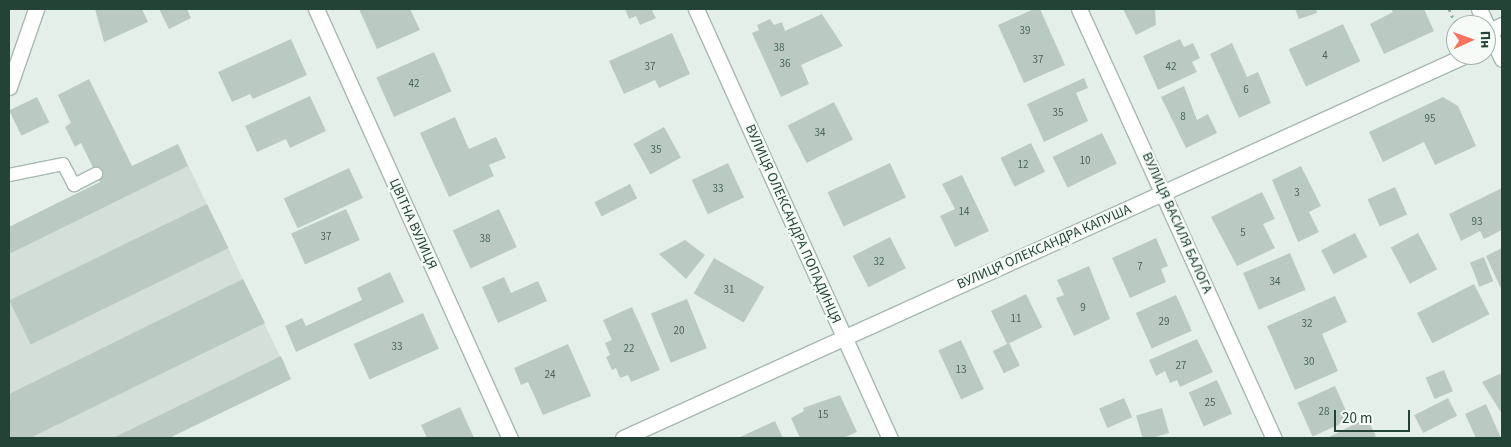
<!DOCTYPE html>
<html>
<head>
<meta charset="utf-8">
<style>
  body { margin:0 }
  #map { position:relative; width:1511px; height:447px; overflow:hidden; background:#e5efea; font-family:"Source Sans 3",sans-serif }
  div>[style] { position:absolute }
  .built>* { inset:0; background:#d3dfd8 }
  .building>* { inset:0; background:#bacac2; transform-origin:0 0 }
  .path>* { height:3px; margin-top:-1.5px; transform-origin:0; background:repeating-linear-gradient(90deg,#84b4a1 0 2.5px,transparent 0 6.5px) }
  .roads { filter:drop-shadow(1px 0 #a7b8b1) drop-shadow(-1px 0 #a7b8b1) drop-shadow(0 1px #a7b8b1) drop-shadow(0 -1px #a7b8b1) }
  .service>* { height:12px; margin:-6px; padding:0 6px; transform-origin:6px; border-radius:6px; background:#fff }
  .minor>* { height:15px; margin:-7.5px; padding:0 7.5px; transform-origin:7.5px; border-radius:7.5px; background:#fff }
  .tertiary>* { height:15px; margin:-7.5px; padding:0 7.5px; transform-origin:7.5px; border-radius:7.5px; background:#fff }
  span { translate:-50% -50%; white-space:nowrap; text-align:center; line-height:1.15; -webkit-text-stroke:4.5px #f6fbf8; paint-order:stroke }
  .number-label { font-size:11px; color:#49655a }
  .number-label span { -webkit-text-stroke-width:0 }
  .street-label { font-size:14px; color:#234337 }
  .frame { position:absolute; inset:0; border:10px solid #234337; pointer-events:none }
  .north { position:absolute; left:1446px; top:15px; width:50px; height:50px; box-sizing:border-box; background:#f6fbf8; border:1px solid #a2b1ab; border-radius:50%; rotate:88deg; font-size:14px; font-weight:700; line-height:20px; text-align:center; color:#234337 }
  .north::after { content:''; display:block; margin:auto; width:18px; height:22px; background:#f97259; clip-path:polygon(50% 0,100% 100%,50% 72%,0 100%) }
  .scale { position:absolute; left:1334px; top:410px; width:76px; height:22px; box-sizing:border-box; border:2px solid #234337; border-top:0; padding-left:6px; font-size:15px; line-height:18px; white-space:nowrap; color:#234337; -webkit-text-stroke:4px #f6fbf8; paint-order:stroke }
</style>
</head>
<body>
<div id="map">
  <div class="built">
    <div style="clip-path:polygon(178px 144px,291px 379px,169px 438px,9px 438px,9px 227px)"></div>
  </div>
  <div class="building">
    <div style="clip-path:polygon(95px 9px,142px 9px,148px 22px,104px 42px)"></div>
    <div style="clip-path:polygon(159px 9px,187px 9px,191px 18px,169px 29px)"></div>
    <div style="clip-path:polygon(359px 9px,410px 9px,420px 30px,377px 49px)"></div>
    <div style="clip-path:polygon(625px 9px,656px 9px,652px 11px,656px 18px,640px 25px,636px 16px,629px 19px)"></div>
    <div style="clip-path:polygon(1034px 9px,1040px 9px,1065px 65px,1024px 83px,998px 25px)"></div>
    <div style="clip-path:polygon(1123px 9px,1155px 9px,1156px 25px,1136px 35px)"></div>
    <div style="clip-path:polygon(1295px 9px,1316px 9px,1317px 13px,1299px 19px)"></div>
    <div style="clip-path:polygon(1391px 9px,1424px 9px,1434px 31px,1384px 54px,1370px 24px,1393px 12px)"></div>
    <div style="clip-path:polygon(822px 14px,843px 46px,801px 65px,809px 84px,781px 97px,752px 33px,759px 30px,757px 25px,770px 19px,774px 25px,782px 22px,785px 31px)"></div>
    <div style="left:1343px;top:24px;width:41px;height:60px;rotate:65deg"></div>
    <div style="clip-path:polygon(672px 33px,690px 74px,659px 88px,655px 80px,624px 94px,609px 61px)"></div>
    <div style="clip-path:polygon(291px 39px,307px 75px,253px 99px,250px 94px,232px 102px,218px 72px)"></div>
    <div style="clip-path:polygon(1180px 39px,1184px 47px,1193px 43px,1200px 58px,1192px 62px,1197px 72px,1158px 90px,1143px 56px)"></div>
    <div style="clip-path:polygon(1232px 43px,1247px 77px,1258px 72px,1271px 103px,1239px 118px,1210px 54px)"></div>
    <div style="left:434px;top:52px;width:43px;height:63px;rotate:66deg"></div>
    <div style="clip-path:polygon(1084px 78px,1088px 88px,1076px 93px,1088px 121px,1044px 142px,1027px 104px)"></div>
    <div style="clip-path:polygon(89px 79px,132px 166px,178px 144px,188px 166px,9px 254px,9px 227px,100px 182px,81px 143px,75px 147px,65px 127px,71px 123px,58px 95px)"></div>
    <div style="clip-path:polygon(1184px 86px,1197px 120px,1208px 114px,1217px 133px,1186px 148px,1161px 97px)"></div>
    <div style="clip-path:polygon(310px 96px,326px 131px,290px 148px,286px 139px,257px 152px,245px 126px)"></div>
    <div style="left:37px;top:97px;width:28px;height:31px;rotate:64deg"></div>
    <div style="clip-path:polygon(1443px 97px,1458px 106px,1476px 146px,1435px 165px,1424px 142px,1383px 162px,1369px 132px)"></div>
    <div style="left:834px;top:102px;width:42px;height:52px;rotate:63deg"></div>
    <div style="clip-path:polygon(455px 117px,469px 149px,496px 137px,506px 158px,489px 165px,494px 176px,449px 197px,420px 133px)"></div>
    <div style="left:664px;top:127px;width:35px;height:35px;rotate:61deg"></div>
    <div style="left:1102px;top:133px;width:34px;height:55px;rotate:64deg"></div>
    <div style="left:1031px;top:143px;width:32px;height:34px;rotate:64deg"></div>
    <div style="left:728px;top:163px;width:38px;height:40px;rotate:65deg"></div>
    <div style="left:890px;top:163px;width:38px;height:69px;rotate:65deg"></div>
    <div style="clip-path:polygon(1301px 166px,1321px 206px,1309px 212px,1319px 232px,1298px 242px,1272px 180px)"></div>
    <div style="left:349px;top:168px;width:33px;height:72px;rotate:65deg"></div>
    <div style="clip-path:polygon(962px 175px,989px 231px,955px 247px,940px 216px,955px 209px,942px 184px)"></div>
    <div style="left:630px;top:184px;width:16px;height:40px;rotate:63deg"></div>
    <div style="left:1395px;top:187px;width:30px;height:30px;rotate:66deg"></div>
    <div style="clip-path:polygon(1502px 188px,1502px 230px,1484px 239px,1480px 231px,1461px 241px,1449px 214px)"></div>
    <div style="clip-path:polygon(1262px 192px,1275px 219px,1263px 224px,1275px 248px,1237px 266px,1211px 217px)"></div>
    <div style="left:207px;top:204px;width:49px;height:220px;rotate:64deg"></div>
    <div style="left:346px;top:209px;width:34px;height:60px;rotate:66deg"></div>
    <div style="left:499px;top:209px;width:42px;height:51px;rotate:65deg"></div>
    <div style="left:1355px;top:233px;width:27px;height:38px;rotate:63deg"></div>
    <div style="left:1418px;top:233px;width:41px;height:31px;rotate:62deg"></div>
    <div style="left:890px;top:237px;width:35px;height:42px;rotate:63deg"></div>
    <div style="clip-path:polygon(1156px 238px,1168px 266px,1161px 269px,1166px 282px,1130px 298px,1112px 258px)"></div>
    <div style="clip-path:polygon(685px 240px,705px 255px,686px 279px,659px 254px)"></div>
    <div style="clip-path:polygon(1502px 248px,1502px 291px,1486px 256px)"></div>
    <div style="left:1290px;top:253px;width:40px;height:51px;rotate:67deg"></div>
    <div style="left:1484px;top:257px;width:26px;height:15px;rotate:69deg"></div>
    <div style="left:714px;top:258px;width:58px;height:41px;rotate:30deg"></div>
    <div style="clip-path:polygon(1089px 266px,1110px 319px,1074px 336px,1056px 298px,1064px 295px,1057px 280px)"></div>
    <div style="clip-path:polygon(390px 272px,404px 302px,296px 352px,285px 326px,302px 318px,306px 326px,362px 300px,357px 288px)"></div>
    <div style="clip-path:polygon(504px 277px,511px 293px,538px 281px,547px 301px,498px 323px,482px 287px)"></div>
    <div style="clip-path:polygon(243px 279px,265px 323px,30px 438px,9px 438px,9px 394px)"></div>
    <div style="left:1474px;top:284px;width:34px;height:64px;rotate:63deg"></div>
    <div style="left:1026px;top:294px;width:37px;height:39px;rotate:64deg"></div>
    <div style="left:1176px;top:295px;width:39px;height:44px;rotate:66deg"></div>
    <div style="clip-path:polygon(1335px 296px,1347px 322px,1322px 334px,1338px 371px,1295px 390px,1267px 326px)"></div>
    <div style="left:687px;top:299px;width:53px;height:39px;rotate:68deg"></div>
    <div style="clip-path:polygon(632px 307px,660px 370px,631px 382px,628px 375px,620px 378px,616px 368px,612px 370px,606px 357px,610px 355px,605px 343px,612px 340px,603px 320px)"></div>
    <div style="left:423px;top:313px;width:39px;height:76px;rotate:66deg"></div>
    <div style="clip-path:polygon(1197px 339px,1213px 372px,1180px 387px,1177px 380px,1170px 383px,1165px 371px,1156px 376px,1149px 360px)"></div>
    <div style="left:961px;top:340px;width:54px;height:25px;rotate:65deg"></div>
    <div style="left:1009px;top:343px;width:25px;height:18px;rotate:64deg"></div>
    <div style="clip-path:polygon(568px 344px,591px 396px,543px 415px,528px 382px,521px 385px,514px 368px)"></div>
    <div style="clip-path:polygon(281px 356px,291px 379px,169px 438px,113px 438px)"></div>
    <div style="left:1444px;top:370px;width:23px;height:20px;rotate:67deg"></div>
    <div style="clip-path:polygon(1502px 373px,1502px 414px,1482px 382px)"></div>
    <div style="left:1217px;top:380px;width:37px;height:31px;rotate:66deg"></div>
    <div style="left:1335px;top:386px;width:37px;height:41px;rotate:66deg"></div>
    <div style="clip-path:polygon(840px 395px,857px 432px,843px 438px,800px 438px,791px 418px,804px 411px,803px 408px)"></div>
    <div style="left:1124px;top:398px;width:21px;height:27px;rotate:67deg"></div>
    <div style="left:1448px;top:398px;width:20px;height:38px;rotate:63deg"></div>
    <div style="clip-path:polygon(1486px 404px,1501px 438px,1476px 438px,1465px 414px)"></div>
    <div style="clip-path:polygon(460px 407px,474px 438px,427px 438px,421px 425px)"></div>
    <div style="left:1162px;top:408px;width:26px;height:27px;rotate:74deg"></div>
    <div style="clip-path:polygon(1367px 418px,1376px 436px,1372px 438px,1327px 438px)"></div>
    <div style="clip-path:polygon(775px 421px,783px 438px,740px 438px,740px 437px)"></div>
  </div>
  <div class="path">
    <div style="left:1449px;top:9px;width:17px;rotate:66deg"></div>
  </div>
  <div class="roads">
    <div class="service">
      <div style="left:9px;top:175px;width:55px;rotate:-11.5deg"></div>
      <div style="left:63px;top:164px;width:24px;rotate:62deg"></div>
      <div style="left:74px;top:185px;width:25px;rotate:-27deg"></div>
    </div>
    <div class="minor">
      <div style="left:316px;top:9px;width:471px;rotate:65.7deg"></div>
      <div style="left:696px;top:9px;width:471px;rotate:65.7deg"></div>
      <div style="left:1079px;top:9px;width:471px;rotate:65.6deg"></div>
      <div style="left:1490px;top:31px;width:13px;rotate:-27deg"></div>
      <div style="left:9px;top:87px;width:83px;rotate:-70.9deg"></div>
      <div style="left:623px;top:438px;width:926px;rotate:-24.43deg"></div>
    </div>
    <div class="tertiary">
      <div style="left:1479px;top:9px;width:55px;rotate:65.3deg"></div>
    </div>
  </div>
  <div class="number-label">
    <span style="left:1025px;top:31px">39</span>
    <span style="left:779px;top:48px">38</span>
    <span style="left:1325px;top:56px">4</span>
    <span style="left:1038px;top:60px">37</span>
    <span style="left:785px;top:64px">36</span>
    <span style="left:650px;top:67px">37</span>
    <span style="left:1171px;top:67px">42</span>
    <span style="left:414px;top:84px">42</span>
    <span style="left:1246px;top:90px">6</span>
    <span style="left:1058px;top:113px">35</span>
    <span style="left:1183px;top:117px">8</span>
    <span style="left:1430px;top:119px">95</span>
    <span style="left:820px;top:133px">34</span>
    <span style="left:656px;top:150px">35</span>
    <span style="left:1085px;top:161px">10</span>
    <span style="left:1023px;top:165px">12</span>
    <span style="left:718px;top:189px">33</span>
    <span style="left:1297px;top:193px">3</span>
    <span style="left:964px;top:212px">14</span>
    <span style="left:1477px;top:222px">93</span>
    <span style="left:1243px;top:233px">5</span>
    <span style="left:326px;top:237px">37</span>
    <span style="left:485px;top:239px">38</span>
    <span style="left:879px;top:262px">32</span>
    <span style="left:1140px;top:267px">7</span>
    <span style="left:1275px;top:282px">34</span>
    <span style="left:729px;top:290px">31</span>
    <span style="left:1083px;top:308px">9</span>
    <span style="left:1016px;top:319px">11</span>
    <span style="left:1164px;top:322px">29</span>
    <span style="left:1307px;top:324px">32</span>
    <span style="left:679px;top:331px">20</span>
    <span style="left:397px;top:347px">33</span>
    <span style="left:629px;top:349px">22</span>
    <span style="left:1309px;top:362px">30</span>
    <span style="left:1181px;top:366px">27</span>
    <span style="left:961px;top:370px">13</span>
    <span style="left:550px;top:375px">24</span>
    <span style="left:1210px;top:403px">25</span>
    <span style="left:1324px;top:412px">28</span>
    <span style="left:823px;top:415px">15</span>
  </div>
  <div class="street-label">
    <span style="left:1177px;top:223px;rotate:66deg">ВУЛИЦЯ ВАСИЛЯ БАЛОГА</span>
    <span style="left:413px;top:224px;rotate:66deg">ЦВІТНА ВУЛИЦЯ</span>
    <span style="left:793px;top:224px;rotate:66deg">ВУЛИЦЯ ОЛЕКСАНДРА ПОПАДИНЦЯ</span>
    <span style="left:1044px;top:247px;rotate:-24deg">ВУЛИЦЯ ОЛЕКСАНДРА КАПУША</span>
  </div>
  <div class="frame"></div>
  <div class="north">Пн</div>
  <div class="scale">20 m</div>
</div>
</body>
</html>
